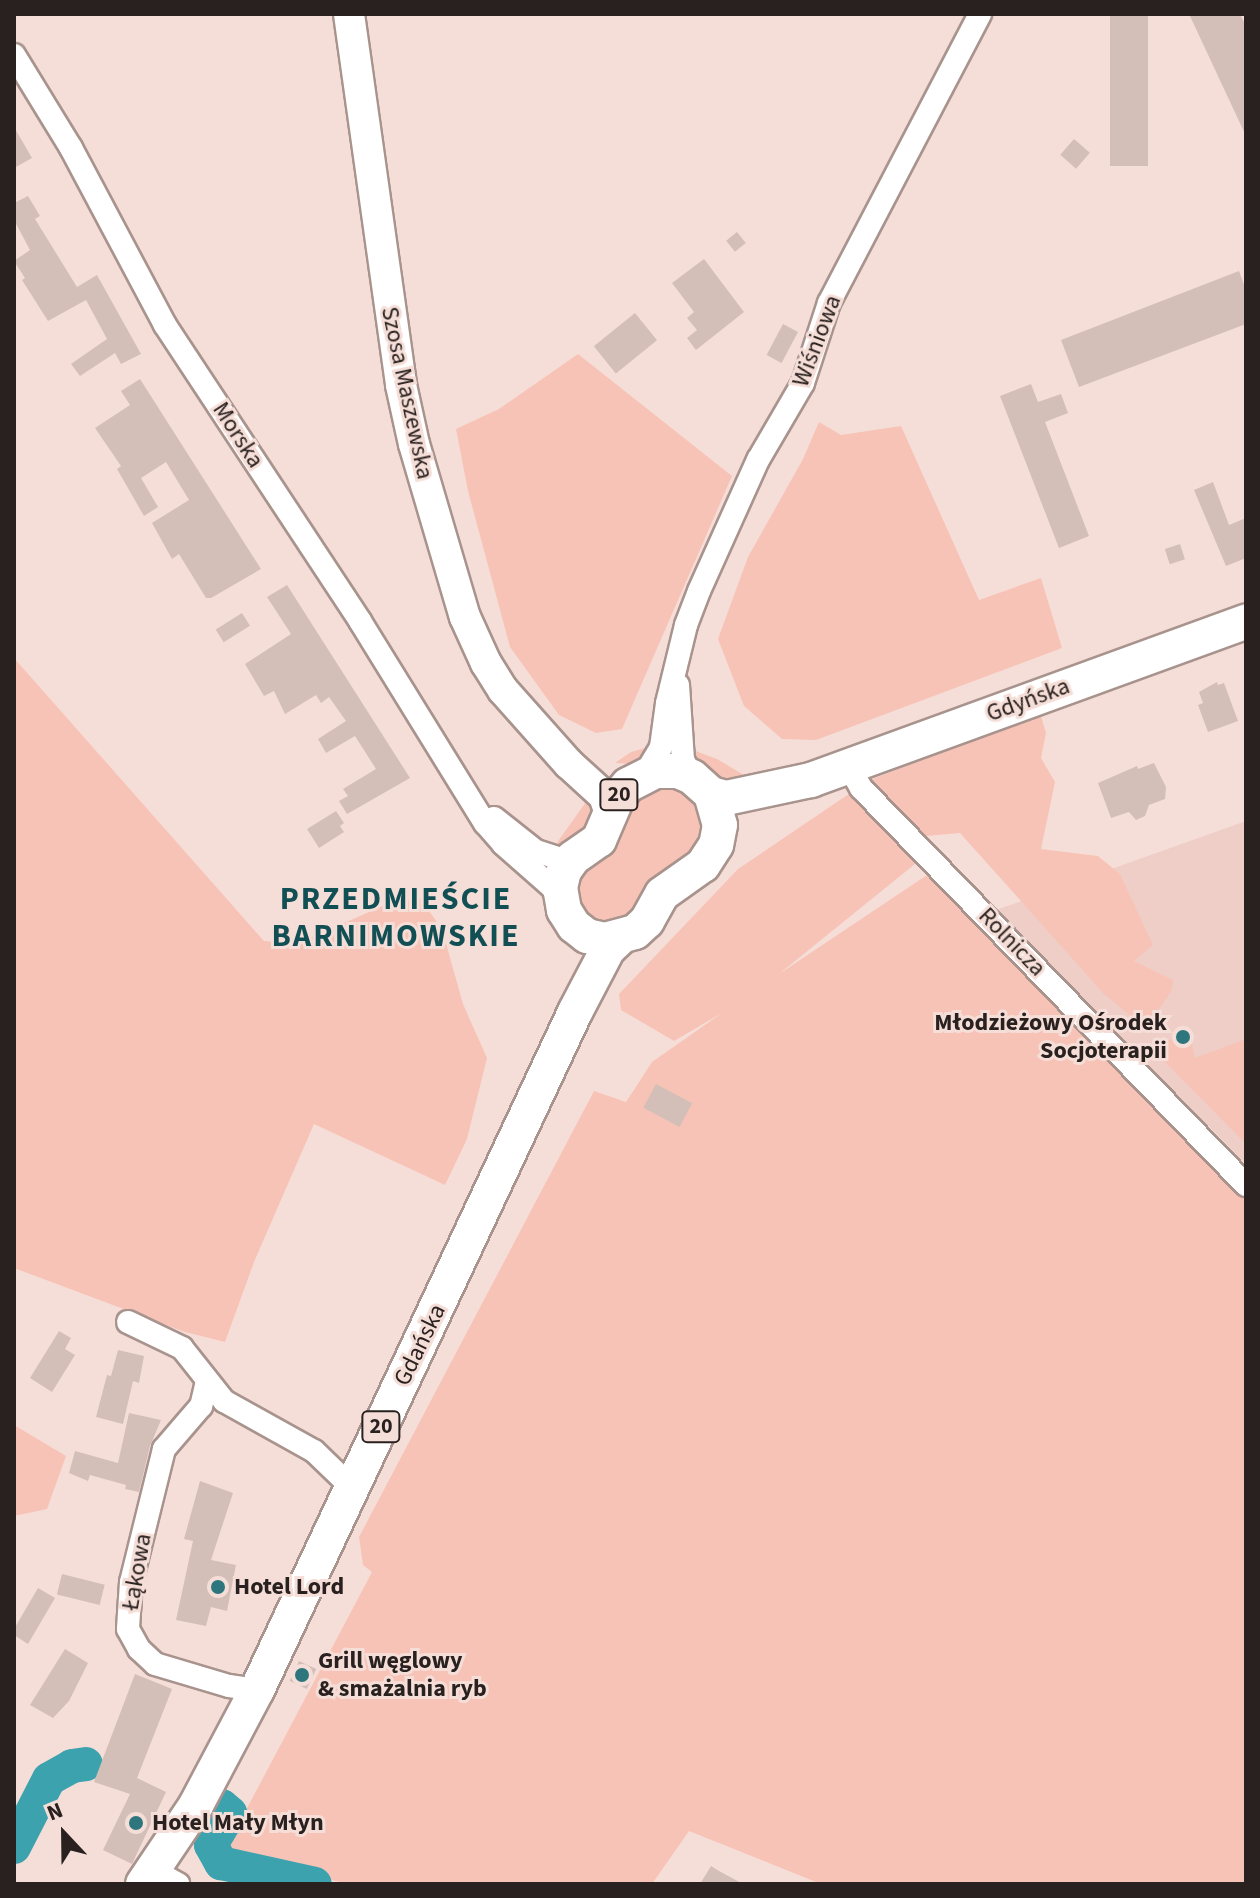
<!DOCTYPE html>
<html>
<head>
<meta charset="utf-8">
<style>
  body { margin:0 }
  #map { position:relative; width:1260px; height:1898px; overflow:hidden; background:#f6ded8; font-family:"Source Sans 3",sans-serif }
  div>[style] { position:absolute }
  .built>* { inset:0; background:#eecec7 }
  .green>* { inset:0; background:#f7c3b6 }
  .river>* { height:34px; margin:-17px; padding:0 17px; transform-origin:17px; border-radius:17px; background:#3ca3ae }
  .building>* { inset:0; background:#d4beb8; transform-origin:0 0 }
  .roads { filter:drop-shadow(2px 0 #a8938d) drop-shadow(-2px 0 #a8938d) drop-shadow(0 2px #a8938d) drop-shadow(0 -2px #a8938d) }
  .minor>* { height:22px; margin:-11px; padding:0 11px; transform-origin:11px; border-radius:11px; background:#fff }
  .secondary>* { height:30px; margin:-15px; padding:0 15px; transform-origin:15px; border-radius:15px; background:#fff }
  .primary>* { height:34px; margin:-17px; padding:0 17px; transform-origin:17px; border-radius:17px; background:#fff }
  .dots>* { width:22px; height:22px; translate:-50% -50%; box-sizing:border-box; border:4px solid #f6ded8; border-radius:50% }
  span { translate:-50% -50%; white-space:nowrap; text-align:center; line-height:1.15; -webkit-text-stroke:6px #f6ded8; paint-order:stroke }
  .shield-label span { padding:2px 6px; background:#f6ded8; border:2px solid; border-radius:6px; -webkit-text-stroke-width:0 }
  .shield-label { font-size:22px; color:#29211f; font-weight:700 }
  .street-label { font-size:24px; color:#29211f }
  .poi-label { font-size:24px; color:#29211f; font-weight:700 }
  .right { translate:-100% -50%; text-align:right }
  .left { translate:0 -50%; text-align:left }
  .district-label { font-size:32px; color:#124f55; font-weight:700; letter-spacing:2px }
  .frame { position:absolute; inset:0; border:16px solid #29211f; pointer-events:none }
  .north { position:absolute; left:24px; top:1794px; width:80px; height:80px; -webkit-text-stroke:6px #f6ded8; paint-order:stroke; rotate:338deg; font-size:22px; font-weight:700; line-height:32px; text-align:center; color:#29211f }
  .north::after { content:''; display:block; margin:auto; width:28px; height:36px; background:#29211f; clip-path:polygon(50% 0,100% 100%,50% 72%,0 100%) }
</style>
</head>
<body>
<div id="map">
  <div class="built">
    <div style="clip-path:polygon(1246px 821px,1246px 1164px,996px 910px)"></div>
  </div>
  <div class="green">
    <div style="clip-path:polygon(578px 354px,732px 476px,622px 729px,596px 733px,559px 715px,510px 647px,468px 491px,456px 429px,499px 409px)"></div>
    <div style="clip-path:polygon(819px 422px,841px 435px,901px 426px,979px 600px,1041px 578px,1062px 648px,816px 740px,782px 739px,744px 706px,718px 639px,748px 557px,803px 459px)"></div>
    <div style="clip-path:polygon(14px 658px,264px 941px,298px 943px,385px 905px,419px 897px,442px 929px,463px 1004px,487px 1058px,467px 1139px,445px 1185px,314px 1124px,254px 1262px,225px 1342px,185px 1332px,14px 1268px)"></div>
    <div style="clip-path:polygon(1040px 713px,1046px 733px,1041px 758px,1055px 782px,1041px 849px,1098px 856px,1120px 874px,1153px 945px,1134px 961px,1173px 980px,1172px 990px,1151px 1021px,1131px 1016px,1104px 994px,960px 833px,926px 836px,915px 864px,779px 974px,930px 873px,1246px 1197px,1246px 1884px,821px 1884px,689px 1831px,652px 1884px,348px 1884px,234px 1856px,226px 1848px,372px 1572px,363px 1565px,359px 1537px,594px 1091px,626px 1102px,652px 1062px,722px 1013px,674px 1041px,621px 1010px,619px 994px,738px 869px,868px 781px)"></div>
    <div style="clip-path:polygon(652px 746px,651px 754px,634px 764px,615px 763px,631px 752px)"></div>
    <div style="clip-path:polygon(690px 749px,717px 759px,749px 778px,731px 791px,698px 766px)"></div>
    <div style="clip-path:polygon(664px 783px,694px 794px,706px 837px,632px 916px,608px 926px,584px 917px,574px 881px,630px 802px)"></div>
    <div style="clip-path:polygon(593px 792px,597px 826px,561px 847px,554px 847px)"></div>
    <div style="clip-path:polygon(1189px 1032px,1195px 1058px,1246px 1039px,1246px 1144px,1166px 1063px,1160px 1044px)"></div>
    <div style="clip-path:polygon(14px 1425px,66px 1456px,47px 1509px,14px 1516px)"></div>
  </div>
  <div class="river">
    <div style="left:222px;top:1806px;width:11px;rotate:41deg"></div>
    <div style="left:230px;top:1813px;width:37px;rotate:121deg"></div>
    <div style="left:211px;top:1845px;width:21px;rotate:61deg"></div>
    <div style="left:221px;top:1863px;width:96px;rotate:12.6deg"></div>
    <div style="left:14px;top:1847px;width:76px;rotate:-62.8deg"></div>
    <div style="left:49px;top:1779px;width:26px;rotate:-29deg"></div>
    <div style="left:72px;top:1766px;width:14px;rotate:-8deg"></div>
  </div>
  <div class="building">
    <div style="left:1110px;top:14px;width:38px;height:152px"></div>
    <div style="clip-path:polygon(1189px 14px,1240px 14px,1246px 26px,1246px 136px)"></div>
    <div style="clip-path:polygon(14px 127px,32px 158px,14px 168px)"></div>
    <div style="left:1074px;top:139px;width:21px;height:21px;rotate:41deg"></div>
    <div style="clip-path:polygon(28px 196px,40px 216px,35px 219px,77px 287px,97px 275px,141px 354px,121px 364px,115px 353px,80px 376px,71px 364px,107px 339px,86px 300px,48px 321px,22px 280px,25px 278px,14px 261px,30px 250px,14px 220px,14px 203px)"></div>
    <div style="left:737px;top:232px;width:14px;height:14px;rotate:51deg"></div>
    <div style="clip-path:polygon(704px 259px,744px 312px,696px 350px,687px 338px,697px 330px,687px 318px,694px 312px,672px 283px)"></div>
    <div style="clip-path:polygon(1239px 271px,1246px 290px,1246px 324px,1079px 387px,1061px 340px)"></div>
    <div style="left:635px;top:313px;width:35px;height:53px;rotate:51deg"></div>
    <div style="left:783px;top:324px;width:17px;height:35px;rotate:28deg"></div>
    <div style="clip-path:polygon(140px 379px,261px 569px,211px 598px,206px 598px,179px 554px,172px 559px,152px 523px,189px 500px,166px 462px,141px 478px,158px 507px,144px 516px,117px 469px,121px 466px,95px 428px,130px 405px,121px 391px)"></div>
    <div style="clip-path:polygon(1031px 384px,1038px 402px,1061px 394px,1068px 413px,1045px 422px,1089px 536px,1059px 548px,1000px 396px)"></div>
    <div style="clip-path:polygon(1213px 482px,1229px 525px,1246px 518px,1246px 558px,1226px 566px,1194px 490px)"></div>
    <div style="left:1180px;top:544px;width:16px;height:16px;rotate:72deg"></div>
    <div style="clip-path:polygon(287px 585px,410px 778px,347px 814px,339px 801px,348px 796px,343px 789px,376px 769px,355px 736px,326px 753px,318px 739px,346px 721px,329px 697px,321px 703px,316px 695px,285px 714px,274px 691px,264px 696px,245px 664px,291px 634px,267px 597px)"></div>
    <div style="left:242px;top:613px;width:15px;height:31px;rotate:58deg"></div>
    <div style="clip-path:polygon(1217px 682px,1218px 685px,1224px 683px,1238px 721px,1208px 732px,1198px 705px,1203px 703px,1199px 692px)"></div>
    <div style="clip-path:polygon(1154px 763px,1166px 787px,1165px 799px,1149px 805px,1145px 816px,1136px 820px,1129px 812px,1111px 818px,1098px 783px,1137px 766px,1138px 769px)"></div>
    <div style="clip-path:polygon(336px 811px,344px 823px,340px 826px,344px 832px,319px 848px,307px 829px)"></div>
    <div style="left:656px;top:1084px;width:41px;height:27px;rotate:28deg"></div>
    <div style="clip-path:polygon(59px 1331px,71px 1338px,65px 1349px,75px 1355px,52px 1392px,30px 1378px)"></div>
    <div style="clip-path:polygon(118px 1350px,144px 1356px,139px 1383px,133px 1381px,123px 1424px,96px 1417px,107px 1375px,111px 1376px)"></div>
    <div style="clip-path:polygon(129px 1413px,161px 1420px,150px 1446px,139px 1492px,125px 1489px,126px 1485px,90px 1475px,88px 1481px,69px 1473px,75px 1451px,118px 1463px)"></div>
    <div style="clip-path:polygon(200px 1481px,233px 1493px,211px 1560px,236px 1565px,227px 1611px,211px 1607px,206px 1626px,176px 1620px,193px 1541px,184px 1539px)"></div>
    <div style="left:62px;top:1574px;width:44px;height:21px;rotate:14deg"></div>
    <div style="clip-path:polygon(38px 1588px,55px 1598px,28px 1644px,14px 1635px,14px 1629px)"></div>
    <div style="clip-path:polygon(65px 1649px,88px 1663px,69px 1701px,53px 1718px,30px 1705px)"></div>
    <div style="left:299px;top:1661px;width:19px;height:22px;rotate:25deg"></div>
    <div style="clip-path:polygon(135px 1674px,172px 1689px,137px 1778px,166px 1792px,132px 1864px,103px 1850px,130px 1794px,94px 1782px)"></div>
    <div style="clip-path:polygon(711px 1866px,719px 1871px,743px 1884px,700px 1884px)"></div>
  </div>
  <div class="roads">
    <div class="minor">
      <div style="left:14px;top:55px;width:109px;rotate:58.5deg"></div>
      <div style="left:71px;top:148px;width:200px;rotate:62deg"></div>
      <div style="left:165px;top:325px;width:354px;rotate:56.6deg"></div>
      <div style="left:360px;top:621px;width:238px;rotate:58.3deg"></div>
      <div style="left:485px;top:823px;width:28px;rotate:49deg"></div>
      <div style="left:503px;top:844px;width:65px;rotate:41.3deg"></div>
      <div style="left:552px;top:887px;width:18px;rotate:56deg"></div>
      <div style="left:678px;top:685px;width:75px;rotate:86.2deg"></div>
      <div style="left:683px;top:760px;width:19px;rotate:62deg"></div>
      <div style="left:848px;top:766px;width:26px;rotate:59deg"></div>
      <div style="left:861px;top:788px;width:553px;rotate:45.88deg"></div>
      <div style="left:645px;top:774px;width:31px;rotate:-59deg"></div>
      <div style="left:661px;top:747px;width:44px;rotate:-82.2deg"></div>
      <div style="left:667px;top:703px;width:80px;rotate:-76.3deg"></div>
      <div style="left:686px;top:625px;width:36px;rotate:-69deg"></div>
      <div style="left:699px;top:591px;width:144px;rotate:-65.8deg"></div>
      <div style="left:758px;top:460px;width:89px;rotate:-59.7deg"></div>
      <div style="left:803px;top:383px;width:84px;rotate:-72deg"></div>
      <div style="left:829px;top:303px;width:326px;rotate:-62.4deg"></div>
      <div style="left:494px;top:818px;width:53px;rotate:38.2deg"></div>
      <div style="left:536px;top:851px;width:26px;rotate:18deg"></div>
      <div style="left:561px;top:859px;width:12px;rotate:-5deg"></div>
      <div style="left:128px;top:1322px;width:60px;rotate:25.7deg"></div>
      <div style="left:182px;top:1348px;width:68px;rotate:51.6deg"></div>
      <div style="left:224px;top:1401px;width:103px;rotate:29.1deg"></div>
      <div style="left:314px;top:1451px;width:39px;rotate:44deg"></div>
      <div style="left:342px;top:1478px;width:13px;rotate:23deg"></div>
      <div style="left:207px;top:1381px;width:26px;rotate:103deg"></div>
      <div style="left:201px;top:1406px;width:57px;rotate:130.7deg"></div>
      <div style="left:164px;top:1449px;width:137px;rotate:103.9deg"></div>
      <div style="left:131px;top:1582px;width:47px;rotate:93.7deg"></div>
      <div style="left:128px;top:1629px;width:23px;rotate:61deg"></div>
      <div style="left:139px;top:1649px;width:22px;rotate:43deg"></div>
      <div style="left:155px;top:1664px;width:77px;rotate:16.6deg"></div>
      <div style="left:229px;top:1686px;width:28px;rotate:8deg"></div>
      <div style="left:153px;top:1870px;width:29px;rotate:29deg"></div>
    </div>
    <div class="secondary">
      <div style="left:349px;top:14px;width:375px;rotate:82deg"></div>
      <div style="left:401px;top:385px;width:60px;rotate:77.6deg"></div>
      <div style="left:414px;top:444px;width:180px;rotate:73.6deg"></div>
      <div style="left:465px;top:617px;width:51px;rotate:65.5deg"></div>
      <div style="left:486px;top:663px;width:32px;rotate:58deg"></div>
      <div style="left:503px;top:690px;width:99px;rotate:48.3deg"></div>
      <div style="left:569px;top:764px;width:47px;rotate:42.4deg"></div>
      <div style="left:604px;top:796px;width:21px;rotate:71deg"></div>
    </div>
    <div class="primary">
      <div style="left:655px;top:771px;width:23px"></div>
      <div style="left:678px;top:771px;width:15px;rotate:23deg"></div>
      <div style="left:692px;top:777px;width:25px;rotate:42deg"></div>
      <div style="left:711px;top:794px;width:32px;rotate:74deg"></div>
      <div style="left:720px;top:825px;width:20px;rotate:101deg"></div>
      <div style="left:716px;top:845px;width:24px;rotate:123deg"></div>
      <div style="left:703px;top:865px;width:50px;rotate:144.7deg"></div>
      <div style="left:662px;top:894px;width:31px;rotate:119deg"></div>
      <div style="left:647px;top:921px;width:16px;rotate:137deg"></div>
      <div style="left:635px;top:932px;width:31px;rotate:165deg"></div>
      <div style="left:605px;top:940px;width:18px;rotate:-167deg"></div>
      <div style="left:587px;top:936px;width:16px;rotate:-142deg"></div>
      <div style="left:574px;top:926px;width:19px;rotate:-122deg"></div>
      <div style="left:564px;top:910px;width:22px;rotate:-100deg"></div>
      <div style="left:560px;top:888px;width:17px;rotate:-77deg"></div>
      <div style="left:564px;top:871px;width:16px;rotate:-55deg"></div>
      <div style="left:573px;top:858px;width:32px;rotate:-35deg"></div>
      <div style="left:599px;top:840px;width:46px;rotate:-66.8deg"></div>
      <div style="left:617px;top:798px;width:17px;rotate:-50deg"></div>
      <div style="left:628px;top:785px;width:30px;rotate:-27deg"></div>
      <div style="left:711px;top:794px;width:16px;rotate:15deg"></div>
      <div style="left:726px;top:798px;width:87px;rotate:-12deg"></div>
      <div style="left:811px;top:780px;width:463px;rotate:-20deg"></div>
      <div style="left:143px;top:1884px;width:95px;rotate:-56.1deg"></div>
      <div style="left:196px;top:1805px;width:130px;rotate:-62.1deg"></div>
      <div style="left:257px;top:1690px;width:749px;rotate:-64.87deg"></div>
      <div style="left:575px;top:1012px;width:71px;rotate:-62.4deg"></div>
      <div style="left:608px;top:949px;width:16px;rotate:-43deg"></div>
    </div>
  </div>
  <div class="dots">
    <div style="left:1183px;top:1037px;background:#2d767d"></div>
    <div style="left:218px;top:1587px;background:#2d767d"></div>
    <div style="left:302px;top:1675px;background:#2d767d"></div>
    <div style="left:136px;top:1823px;background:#2d767d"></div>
  </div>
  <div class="shield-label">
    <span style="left:619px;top:795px">20</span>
    <span style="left:381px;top:1427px">20</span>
  </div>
  <div class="street-label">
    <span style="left:817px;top:341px;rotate:-69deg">Wiśniowa</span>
    <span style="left:407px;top:393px;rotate:78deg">Szosa Maszewska</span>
    <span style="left:238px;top:435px;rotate:57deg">Morska</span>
    <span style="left:1028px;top:700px;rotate:-20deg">Gdyńska</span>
    <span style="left:1012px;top:942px;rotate:46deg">Rolnicza</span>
    <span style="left:420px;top:1345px;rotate:-64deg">Gdańska</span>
    <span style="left:137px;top:1572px;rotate:-80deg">Łąkowa</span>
  </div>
  <div class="poi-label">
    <span class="right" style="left:1167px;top:1037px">Młodzieżowy Ośrodek<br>Socjoterapii</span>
    <span class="left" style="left:234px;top:1587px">Hotel Lord</span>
    <span class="left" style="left:318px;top:1675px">Grill węglowy<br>&amp; smażalnia ryb</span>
    <span class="left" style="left:152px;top:1823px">Hotel Mały Młyn</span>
  </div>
  <div class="district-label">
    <span style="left:396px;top:918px">PRZEDMIEŚCIE<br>BARNIMOWSKIE</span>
  </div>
  <div class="frame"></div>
  <div class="north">N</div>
</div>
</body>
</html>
